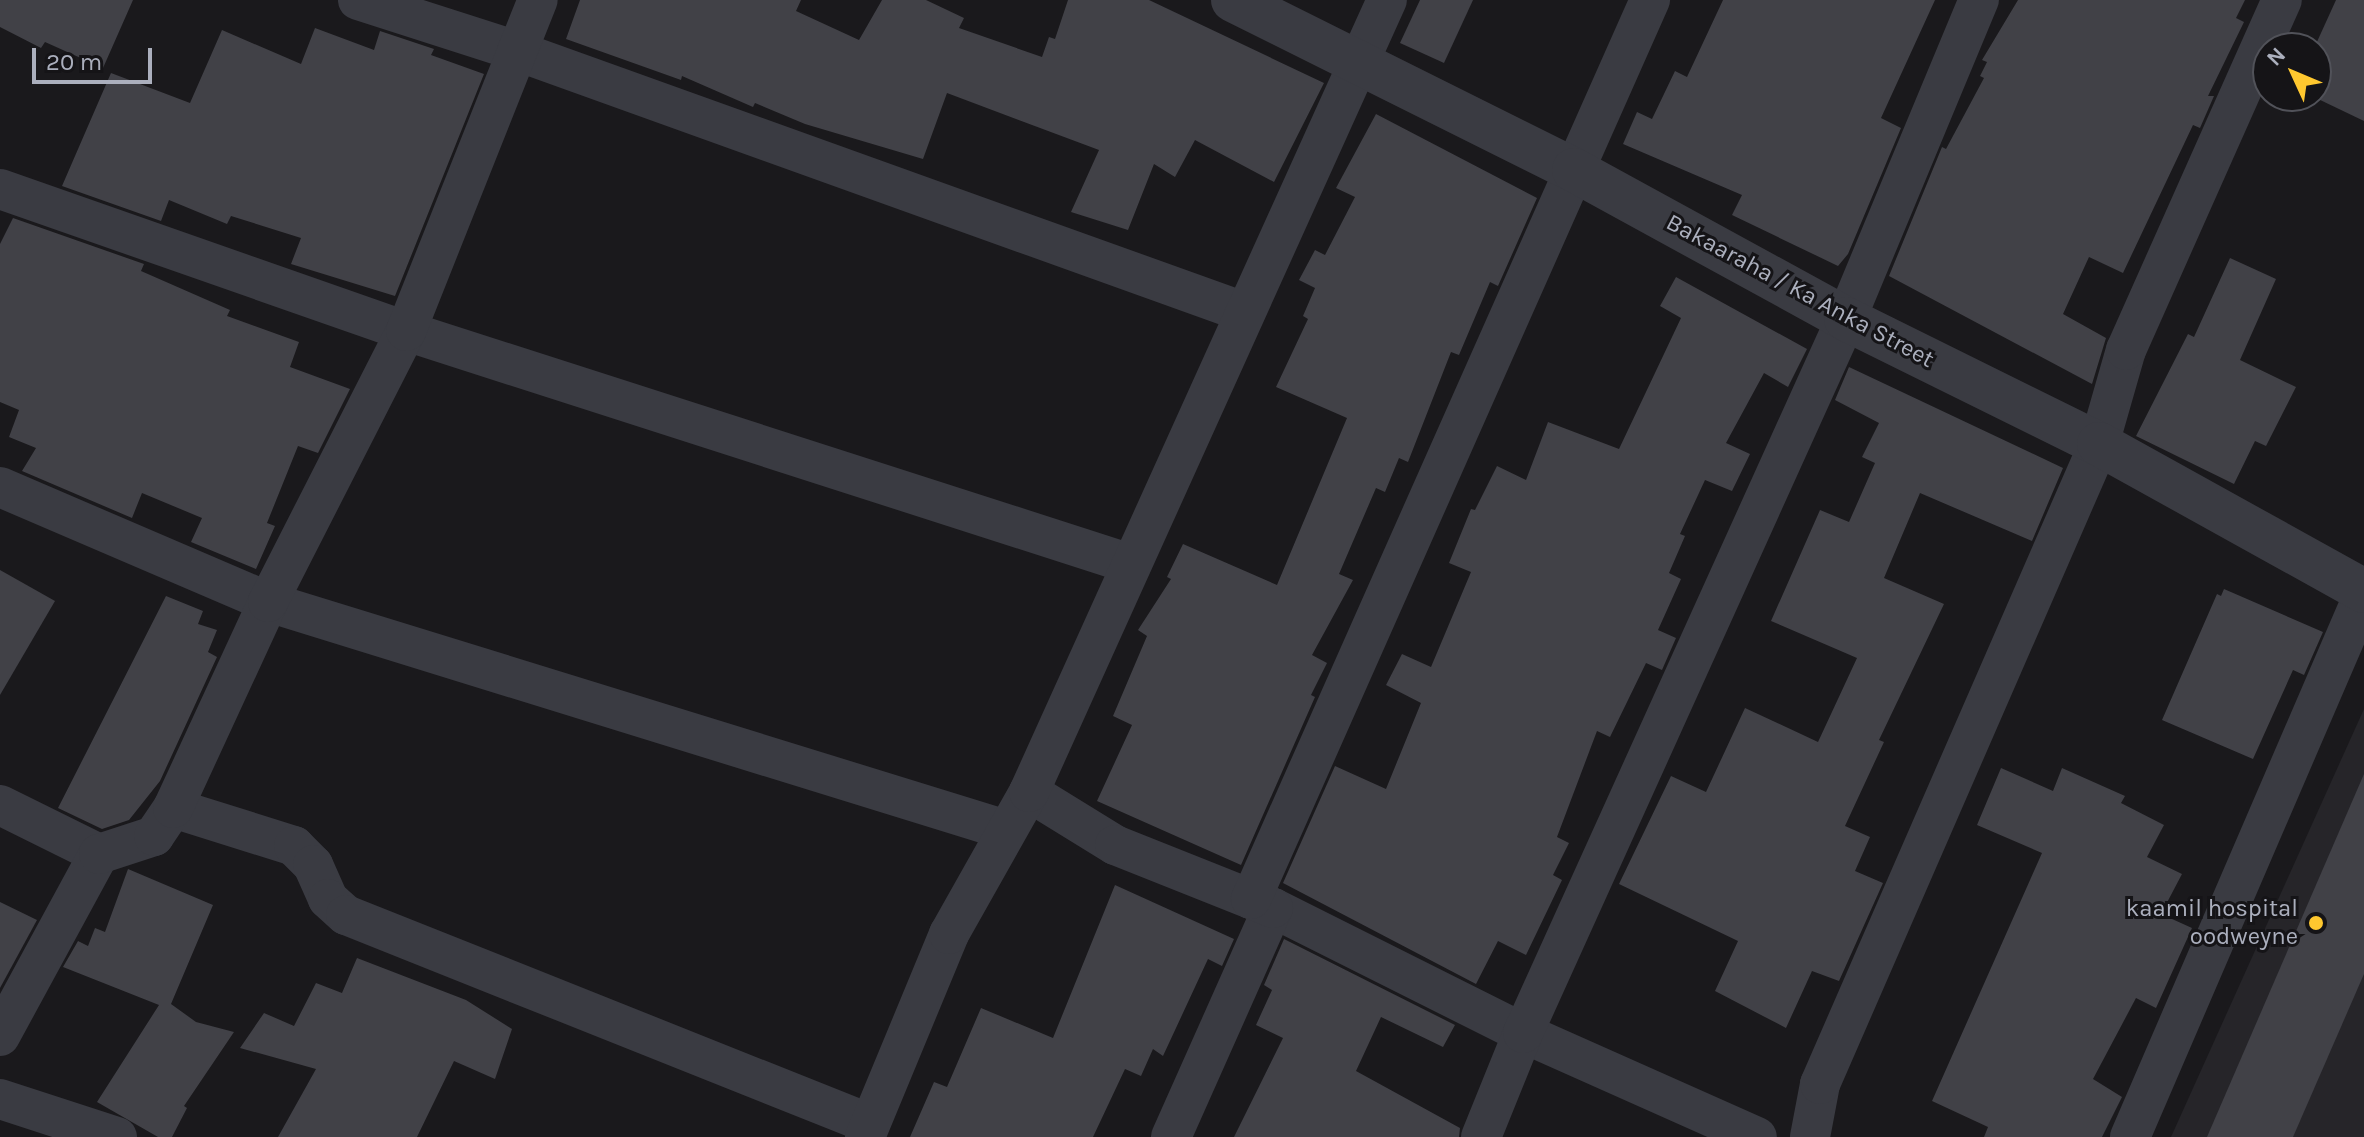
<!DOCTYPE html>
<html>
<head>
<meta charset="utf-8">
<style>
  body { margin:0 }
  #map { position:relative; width:2364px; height:1137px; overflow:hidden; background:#1a191c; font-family:Karla,sans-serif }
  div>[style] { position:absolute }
  .built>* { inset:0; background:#262529 }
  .building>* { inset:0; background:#414147 }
  .minor>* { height:40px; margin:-20px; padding:0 20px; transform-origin:20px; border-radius:20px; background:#3a3b42 }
  .tertiary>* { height:44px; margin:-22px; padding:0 22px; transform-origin:22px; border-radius:22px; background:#3a3b42 }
  .dots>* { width:22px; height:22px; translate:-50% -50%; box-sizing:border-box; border:4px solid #151417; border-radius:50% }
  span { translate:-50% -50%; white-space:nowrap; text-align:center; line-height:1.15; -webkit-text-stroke:6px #151417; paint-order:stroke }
  .street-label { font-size:24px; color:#abafbd }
  .poi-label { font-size:24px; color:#abafbd }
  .right { translate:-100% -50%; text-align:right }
  .north { position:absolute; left:2252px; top:32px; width:80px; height:80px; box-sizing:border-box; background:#151417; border:2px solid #515259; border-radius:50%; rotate:314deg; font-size:22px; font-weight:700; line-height:32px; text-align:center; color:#abafbd }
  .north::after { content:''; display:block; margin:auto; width:28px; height:36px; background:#ffc82f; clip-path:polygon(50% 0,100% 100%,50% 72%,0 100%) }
  .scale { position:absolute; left:32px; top:48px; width:120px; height:36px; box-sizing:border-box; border:4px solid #abafbd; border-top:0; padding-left:10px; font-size:24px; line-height:28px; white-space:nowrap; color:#abafbd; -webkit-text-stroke:6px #151417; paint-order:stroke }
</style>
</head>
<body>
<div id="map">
  <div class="built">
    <div style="clip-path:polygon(2364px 709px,2364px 1137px,2171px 1137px)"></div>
  </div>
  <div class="building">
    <div style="clip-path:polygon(0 0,133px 0,103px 68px,45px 42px,41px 48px,0 27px)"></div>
    <div style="clip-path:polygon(580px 0,801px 0,796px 11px,859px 40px,882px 0,926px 0,964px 18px,959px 28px,1042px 57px,1049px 37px,1055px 39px,1068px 0,1149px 0,1324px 83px,1274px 182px,1195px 140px,1175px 177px,1154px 164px,1128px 230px,1071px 212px,1099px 150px,947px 93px,923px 159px,805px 124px,755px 103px,753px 107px,682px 76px,681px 80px,566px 39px)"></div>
    <div style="clip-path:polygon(1420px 0,1473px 0,1444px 63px,1400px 43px)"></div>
    <div style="clip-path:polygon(1723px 0,1935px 0,1881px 118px,1901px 128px,1848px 254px,1838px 266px,1732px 215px,1742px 195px,1623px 144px,1637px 112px,1652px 119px,1675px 71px,1687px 77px)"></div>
    <div style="clip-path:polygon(2018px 0,2245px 0,2236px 18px,2244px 22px,2208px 96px,2214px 96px,2200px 128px,2193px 125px,2123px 273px,2089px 257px,2063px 314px,2106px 338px,2092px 384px,1889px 276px,1942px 147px,1946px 149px,1984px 78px,1980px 76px,1987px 62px,1982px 60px)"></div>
    <div style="clip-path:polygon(2336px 0,2364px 0,2364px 121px,2316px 98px,2316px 44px)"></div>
    <div style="clip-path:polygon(315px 28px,374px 50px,380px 31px,434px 49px,431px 55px,484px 74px,395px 296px,291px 264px,301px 238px,231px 216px,227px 224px,169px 200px,161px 221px,62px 186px,111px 73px,190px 103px,222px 30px,301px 64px)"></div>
    <div style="clip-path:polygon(1376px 114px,1537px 198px,1498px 286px,1490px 282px,1459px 355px,1451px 352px,1408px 462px,1399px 458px,1385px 492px,1376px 488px,1339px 574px,1353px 580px,1312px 655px,1327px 663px,1311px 695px,1315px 697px,1241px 865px,1097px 801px,1132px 725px,1113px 716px,1147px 636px,1138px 630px,1171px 579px,1167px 577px,1183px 544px,1277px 585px,1347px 418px,1276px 387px,1308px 319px,1303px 316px,1315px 288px,1299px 280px,1315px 250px,1325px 255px,1355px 197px,1336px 188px)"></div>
    <div style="clip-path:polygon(13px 218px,144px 264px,141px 271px,230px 310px,227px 316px,299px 342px,290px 367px,350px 389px,318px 453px,298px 446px,267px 523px,275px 526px,256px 569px,191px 542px,202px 518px,142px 493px,132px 518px,22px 471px,36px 448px,9px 437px,19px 410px,0 402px,0 244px)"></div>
    <div style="clip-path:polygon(2230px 258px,2276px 279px,2240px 360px,2296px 387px,2266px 446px,2255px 441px,2234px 484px,2136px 436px,2188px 334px,2194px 337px)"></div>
    <div style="clip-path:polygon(1676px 277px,1807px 349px,1788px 387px,1764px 373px,1726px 443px,1750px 454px,1732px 491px,1705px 480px,1680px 534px,1685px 536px,1669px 573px,1681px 579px,1658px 630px,1676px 638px,1662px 670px,1646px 663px,1610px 737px,1597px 731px,1557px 837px,1569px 843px,1553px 875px,1562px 880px,1526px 955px,1498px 941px,1476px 984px,1283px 883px,1335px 766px,1386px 789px,1421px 703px,1386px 685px,1402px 654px,1431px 667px,1471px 572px,1449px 563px,1471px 509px,1475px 510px,1497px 466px,1526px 480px,1548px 422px,1619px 449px,1681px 318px,1660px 306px)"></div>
    <div style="clip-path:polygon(1849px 367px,2063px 468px,2032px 541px,1920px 493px,1884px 578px,1944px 604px,1879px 740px,1884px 742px,1845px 826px,1870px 837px,1855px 871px,1883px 883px,1839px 981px,1812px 971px,1786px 1028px,1715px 991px,1738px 941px,1619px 884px,1671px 776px,1706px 792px,1745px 708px,1818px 742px,1857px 658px,1771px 621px,1820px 510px,1849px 522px,1875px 463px,1862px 457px,1879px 423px,1835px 400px)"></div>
    <div style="clip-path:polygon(0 570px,55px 601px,0 695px)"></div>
    <div style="clip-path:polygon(2224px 589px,2323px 632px,2304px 675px,2293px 670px,2253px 759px,2162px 720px,2217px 594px,2221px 596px)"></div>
    <div style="clip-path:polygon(166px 596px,203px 611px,198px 624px,217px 630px,208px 652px,217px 657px,160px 781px,129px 820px,102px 829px,58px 808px)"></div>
    <div style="clip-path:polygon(2001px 768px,2053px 791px,2062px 768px,2125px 796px,2121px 803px,2164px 825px,2147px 857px,2182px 874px,2161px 914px,2192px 928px,2156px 1008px,2136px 998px,2093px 1079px,2122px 1097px,2102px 1137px,1984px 1137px,1988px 1127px,1932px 1101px,2042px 853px,1977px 825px)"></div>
    <div style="clip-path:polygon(2364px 774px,2364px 974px,2293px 1137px,2207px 1137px)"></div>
    <div style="clip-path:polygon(128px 869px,213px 905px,171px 1004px,196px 1022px,234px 1032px,184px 1106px,187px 1108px,172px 1137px,158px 1137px,97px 1102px,159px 1005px,63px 967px,78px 941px,88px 946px,95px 928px,105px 932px)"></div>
    <div style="clip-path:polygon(1115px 885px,1234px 939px,1222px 966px,1208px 959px,1163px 1056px,1153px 1049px,1141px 1076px,1125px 1069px,1093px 1137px,910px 1137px,934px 1082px,947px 1087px,981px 1008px,1053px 1038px)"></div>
    <div style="clip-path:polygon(0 902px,37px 920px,0 988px)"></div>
    <div style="clip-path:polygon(1284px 939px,1455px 1025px,1443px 1047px,1381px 1017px,1356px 1071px,1460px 1128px,1459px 1137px,1234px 1137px,1283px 1038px,1256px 1025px,1272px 990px,1264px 985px)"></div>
    <div style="clip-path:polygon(357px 958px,466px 1000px,512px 1029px,495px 1079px,454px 1061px,417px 1137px,278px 1137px,316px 1069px,240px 1048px,264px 1013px,294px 1026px,316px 983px,342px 993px)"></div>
  </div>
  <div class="minor">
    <div style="left:358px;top:0;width:167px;rotate:17.8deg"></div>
    <div style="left:517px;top:51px;width:772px;rotate:19.75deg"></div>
    <div style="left:0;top:189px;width:430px;rotate:19.3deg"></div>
    <div style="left:406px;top:331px;width:762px;rotate:17.82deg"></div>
    <div style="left:0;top:487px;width:292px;rotate:23.2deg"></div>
    <div style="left:268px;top:602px;width:772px;rotate:17.17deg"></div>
    <div style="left:1029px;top:792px;width:101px;rotate:31.6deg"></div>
    <div style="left:1115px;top:845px;width:146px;rotate:21.7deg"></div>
    <div style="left:0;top:805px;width:110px;rotate:26.3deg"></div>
    <div style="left:173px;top:808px;width:127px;rotate:17.4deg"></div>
    <div style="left:294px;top:846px;width:27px;rotate:45deg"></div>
    <div style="left:313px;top:865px;width:37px;rotate:66deg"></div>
    <div style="left:328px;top:899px;width:24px;rotate:42deg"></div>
    <div style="left:346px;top:915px;width:564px;rotate:21.74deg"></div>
    <div style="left:1273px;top:908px;width:280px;rotate:26.6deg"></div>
    <div style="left:1523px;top:1033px;width:256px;rotate:24deg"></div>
    <div style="left:0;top:1036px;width:207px;rotate:-61.5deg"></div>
    <div style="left:99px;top:854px;width:58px;rotate:-18.1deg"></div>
    <div style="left:154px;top:836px;width:34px;rotate:-56deg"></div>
    <div style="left:173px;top:808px;width:227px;rotate:-65.2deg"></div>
    <div style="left:268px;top:602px;width:304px;rotate:-63deg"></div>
    <div style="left:406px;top:331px;width:356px;rotate:-68.3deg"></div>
    <div style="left:0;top:1099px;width:123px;rotate:18deg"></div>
    <div style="left:865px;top:1137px;width:220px;rotate:-67.5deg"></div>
    <div style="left:949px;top:934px;width:163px;rotate:-60.6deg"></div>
    <div style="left:1029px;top:792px;width:869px;rotate:-65.68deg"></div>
    <div style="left:1171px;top:1137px;width:251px;rotate:-66deg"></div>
    <div style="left:1273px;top:908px;width:24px;rotate:-158deg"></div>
    <div style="left:1251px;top:899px;width:984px;rotate:-66.07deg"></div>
    <div style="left:1481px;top:1137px;width:112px;rotate:-68deg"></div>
    <div style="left:1523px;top:1033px;width:784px;rotate:-65.66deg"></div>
    <div style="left:1846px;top:319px;width:346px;rotate:-67.4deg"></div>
    <div style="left:1810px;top:1137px;width:54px;rotate:-79.3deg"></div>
    <div style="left:1820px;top:1084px;width:698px;rotate:-66.45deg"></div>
    <div style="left:2099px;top:444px;width:98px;rotate:-74deg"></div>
    <div style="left:2126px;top:350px;width:383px;rotate:-66deg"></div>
    <div style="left:2130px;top:1137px;width:591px;rotate:-66.69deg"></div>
  </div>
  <div class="tertiary">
    <div style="left:1233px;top:0;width:381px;rotate:26.5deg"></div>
    <div style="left:1574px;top:170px;width:310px;rotate:28.7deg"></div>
    <div style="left:1846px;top:319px;width:282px;rotate:26.3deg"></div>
    <div style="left:2099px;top:444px;width:303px;rotate:29deg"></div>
  </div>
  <div class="dots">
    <div style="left:2316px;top:923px;background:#ffc82f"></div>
  </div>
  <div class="street-label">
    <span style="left:1800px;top:291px;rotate:28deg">Bakaaraha / Ka Anka Street</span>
  </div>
  <div class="poi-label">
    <span class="right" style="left:2298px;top:923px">kaamil hospital<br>oodweyne</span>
  </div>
  <div class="north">N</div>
  <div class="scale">20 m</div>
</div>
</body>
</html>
